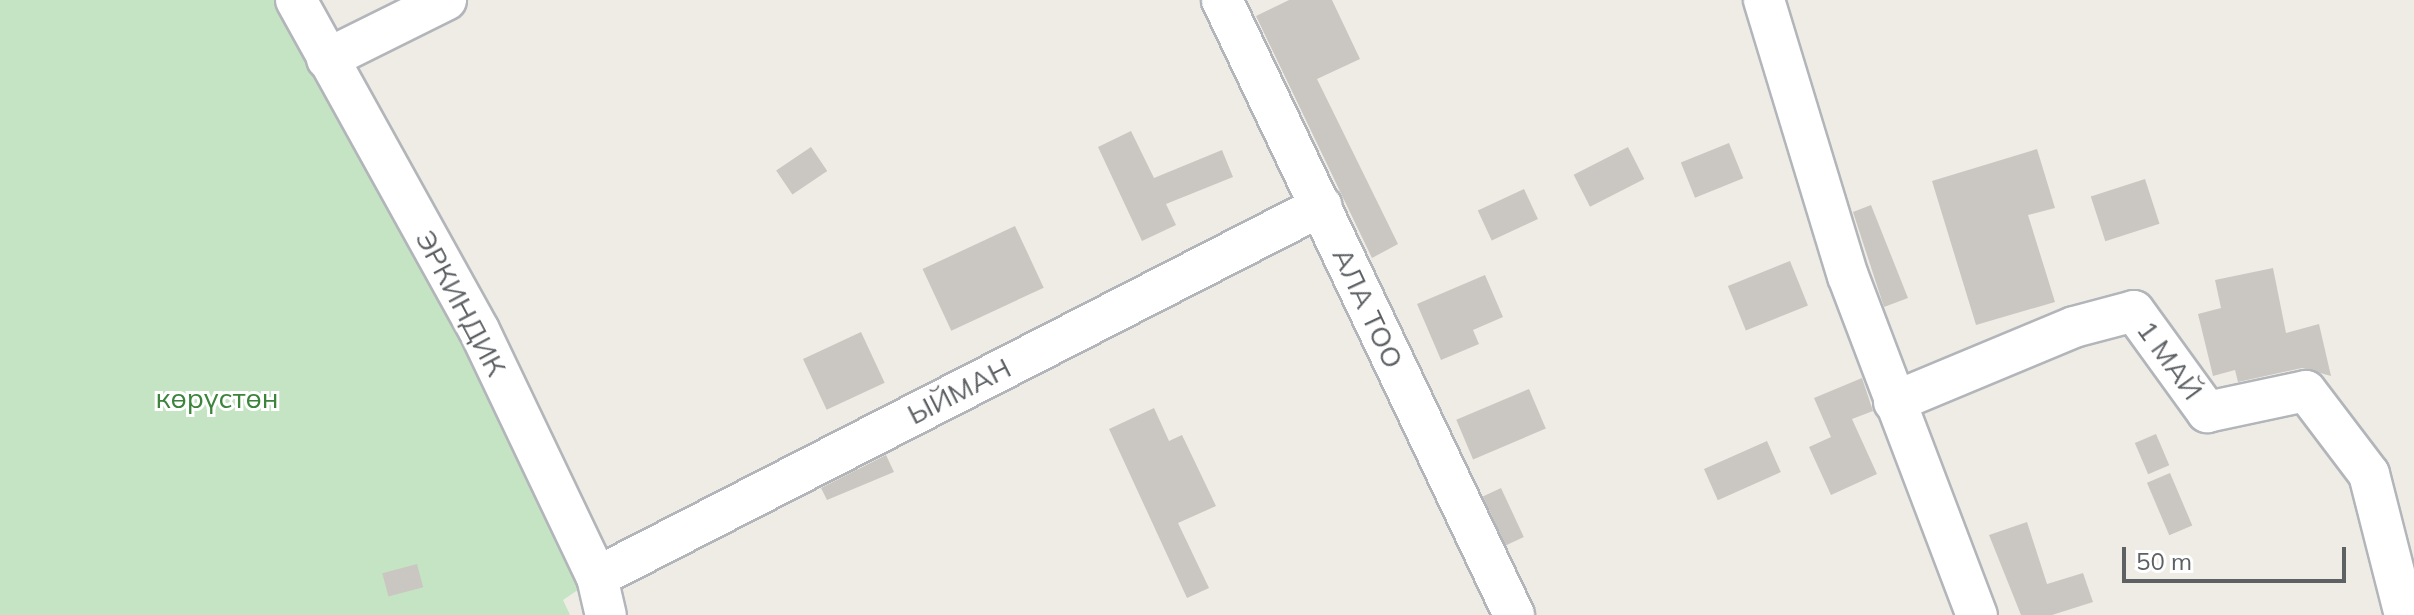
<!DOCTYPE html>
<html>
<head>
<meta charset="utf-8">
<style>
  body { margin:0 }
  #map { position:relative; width:2414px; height:615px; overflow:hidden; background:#eeece5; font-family:Mulish,sans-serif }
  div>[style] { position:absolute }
  .green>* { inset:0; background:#c5e4c3 }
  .building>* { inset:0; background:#cac7c2; transform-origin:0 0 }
  .roads { filter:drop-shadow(2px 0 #b2b5b9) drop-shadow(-2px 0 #b2b5b9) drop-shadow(0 2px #b2b5b9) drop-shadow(0 -2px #b2b5b9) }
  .minor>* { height:40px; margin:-20px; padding:0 20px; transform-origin:20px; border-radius:20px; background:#fff }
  span { translate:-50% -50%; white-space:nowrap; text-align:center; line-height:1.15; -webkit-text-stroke:6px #fff; paint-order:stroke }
  .street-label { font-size:28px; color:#5d6164 }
  .park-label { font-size:28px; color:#3c843c }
  .scale { position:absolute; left:2122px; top:547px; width:224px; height:36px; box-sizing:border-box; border:4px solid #5d6164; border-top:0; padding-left:10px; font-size:24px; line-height:28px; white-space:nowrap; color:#5d6164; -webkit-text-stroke:6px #fff; paint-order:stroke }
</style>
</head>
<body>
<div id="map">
  <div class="green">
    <div style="clip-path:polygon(0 0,300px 0,597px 577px,563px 600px,570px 615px,0 615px)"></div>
  </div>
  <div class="building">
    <div style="clip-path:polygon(1289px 0,1332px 0,1360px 59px,1317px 79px,1398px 244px,1372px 258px,1256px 16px)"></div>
    <div style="clip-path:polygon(1131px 131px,1154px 178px,1222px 150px,1233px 177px,1166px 204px,1176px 225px,1142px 241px,1098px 147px)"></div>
    <div style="left:1729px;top:143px;width:38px;height:52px;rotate:68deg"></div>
    <div style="left:811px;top:147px;width:29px;height:42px;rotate:56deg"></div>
    <div style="left:1628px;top:147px;width:36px;height:61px;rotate:63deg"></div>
    <div style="clip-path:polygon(2037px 149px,2055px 208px,2028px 215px,2055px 302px,1976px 325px,1932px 181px)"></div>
    <div style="left:2145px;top:179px;width:47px;height:57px;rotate:72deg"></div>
    <div style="left:1524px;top:189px;width:33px;height:51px;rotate:65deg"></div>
    <div style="clip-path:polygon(1871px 205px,1908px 298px,1884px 307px,1853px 212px)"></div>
    <div style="left:1015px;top:226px;width:68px;height:102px;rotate:65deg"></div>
    <div style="left:1790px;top:261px;width:48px;height:67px;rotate:68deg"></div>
    <div style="clip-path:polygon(2273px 268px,2286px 333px,2319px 324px,2331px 376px,2302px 368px,2238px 382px,2235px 370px,2213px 376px,2198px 314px,2221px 308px,2215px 280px)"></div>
    <div style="clip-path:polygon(1485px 275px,1503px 317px,1473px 330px,1479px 344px,1441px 360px,1417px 304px)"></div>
    <div style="left:861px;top:332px;width:56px;height:64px;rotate:65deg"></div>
    <div style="clip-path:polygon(1862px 378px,1873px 411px,1852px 419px,1877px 474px,1831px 495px,1809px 447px,1831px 437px,1814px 398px)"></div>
    <div style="left:1529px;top:389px;width:43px;height:79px;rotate:67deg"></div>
    <div style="clip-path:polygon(1154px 408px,1169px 441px,1182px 435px,1216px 506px,1178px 523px,1209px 588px,1187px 598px,1109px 429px)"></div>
    <div style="left:2156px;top:434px;width:34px;height:23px;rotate:67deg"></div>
    <div style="left:1767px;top:441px;width:34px;height:69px;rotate:66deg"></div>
    <div style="clip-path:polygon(886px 455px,894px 472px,827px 500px,821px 488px)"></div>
    <div style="left:2170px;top:473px;width:57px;height:25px;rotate:67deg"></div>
    <div style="left:1501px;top:488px;width:54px;height:20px;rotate:65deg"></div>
    <div style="clip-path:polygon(2027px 522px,2047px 584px,2083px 573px,2093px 602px,2052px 615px,2021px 615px,1989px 535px)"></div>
    <div style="left:417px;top:564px;width:24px;height:36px;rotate:75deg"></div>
  </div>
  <div class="roads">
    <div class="minor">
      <div style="left:296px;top:0;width:377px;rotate:61deg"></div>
      <div style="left:479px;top:330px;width:274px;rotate:64.5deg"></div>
      <div style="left:597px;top:577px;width:39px;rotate:77deg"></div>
      <div style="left:1222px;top:0;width:681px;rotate:64.6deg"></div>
      <div style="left:1764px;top:0;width:288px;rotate:73.1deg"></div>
      <div style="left:1848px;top:276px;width:363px;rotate:69.2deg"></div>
      <div style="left:327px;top:59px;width:133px;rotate:-26.4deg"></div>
      <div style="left:1894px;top:402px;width:195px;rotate:-22.6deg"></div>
      <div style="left:2074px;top:327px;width:62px;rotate:-14.9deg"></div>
      <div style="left:2134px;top:311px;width:125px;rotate:54.1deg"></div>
      <div style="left:2207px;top:412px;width:101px;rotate:-12deg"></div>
      <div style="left:2306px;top:391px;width:104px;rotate:52.8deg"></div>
      <div style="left:2369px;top:474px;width:146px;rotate:75.7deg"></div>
      <div style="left:597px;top:577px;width:814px;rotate:-27.13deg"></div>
    </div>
  </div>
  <div class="street-label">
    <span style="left:461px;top:303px;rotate:62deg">ЭРКИНДИК</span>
    <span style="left:1368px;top:308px;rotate:65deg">АЛА ТОО</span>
    <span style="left:2170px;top:360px;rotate:54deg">1 МАЙ</span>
    <span style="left:959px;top:391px;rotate:-27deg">ЫЙМАН</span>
  </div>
  <div class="park-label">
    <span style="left:217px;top:398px">көрүстөн</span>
  </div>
  <div class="scale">50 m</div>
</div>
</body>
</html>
